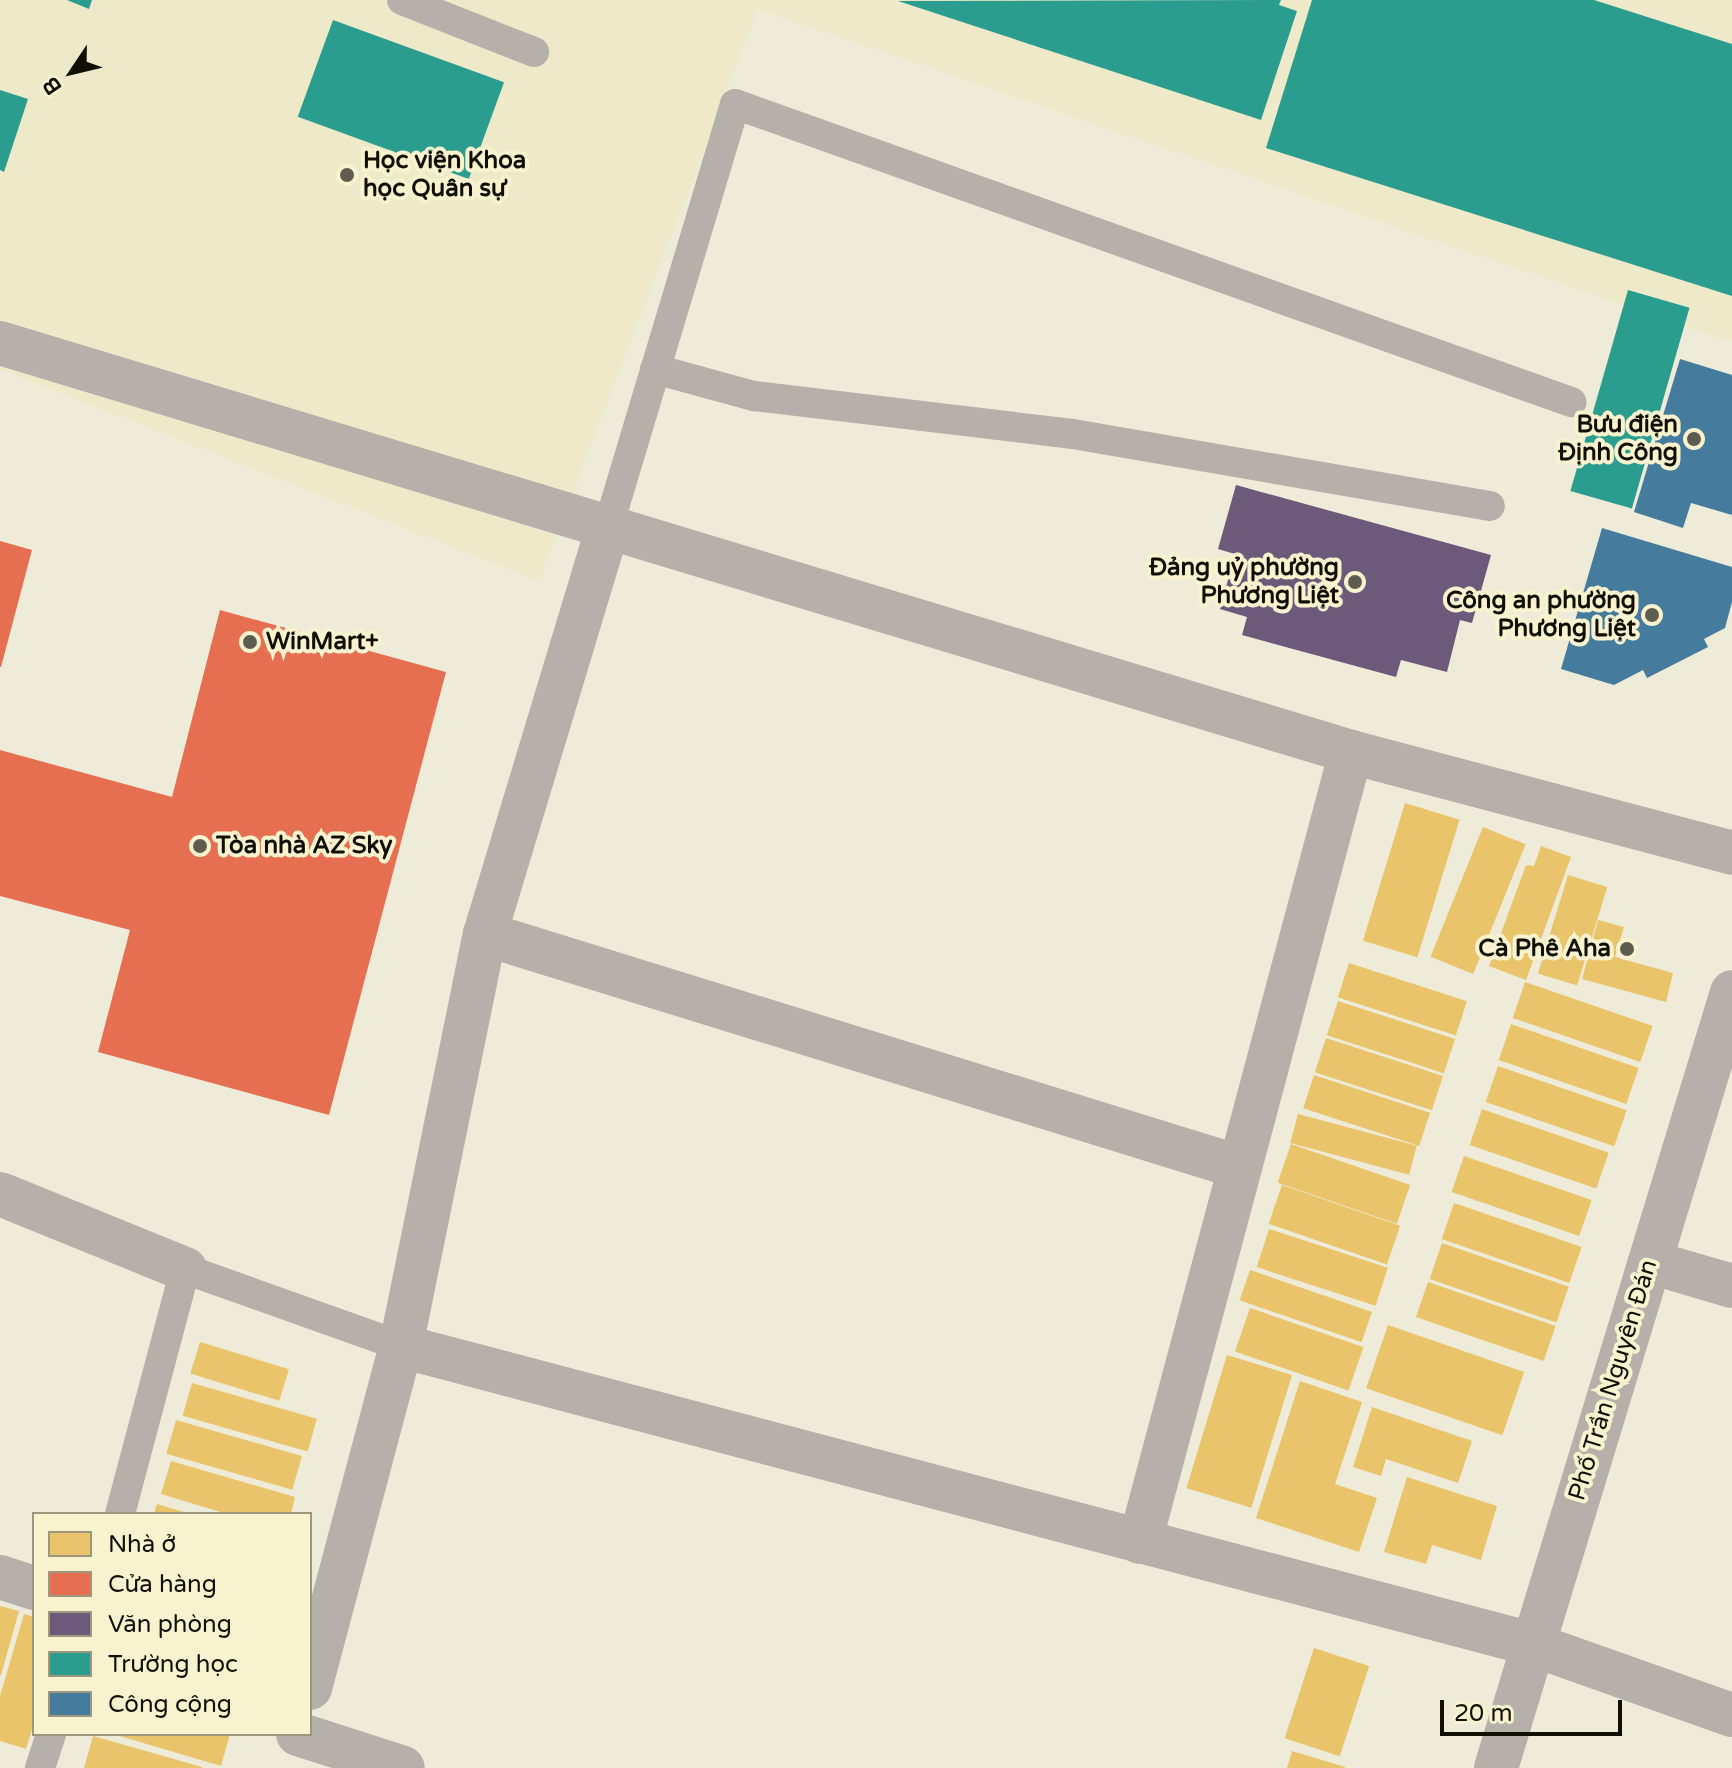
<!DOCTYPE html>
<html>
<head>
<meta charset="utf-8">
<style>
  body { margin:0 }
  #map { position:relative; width:1732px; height:1768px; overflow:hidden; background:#eeebd8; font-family:"Varela Round",sans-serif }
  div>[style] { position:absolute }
  .built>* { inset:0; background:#eee9c9 }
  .homes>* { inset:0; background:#e9c46a; transform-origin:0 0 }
  .shops>* { inset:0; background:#e76f51 }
  .offices>* { inset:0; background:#6d597a }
  .schools>* { inset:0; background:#2a9d8f; transform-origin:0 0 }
  .public>* { inset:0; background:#457b9d }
  .service>* { height:30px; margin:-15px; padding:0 15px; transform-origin:15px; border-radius:15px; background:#b5b0aa }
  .minor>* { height:44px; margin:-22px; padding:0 22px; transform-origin:22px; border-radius:22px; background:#b5b0aa }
  .tertiary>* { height:44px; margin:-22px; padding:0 22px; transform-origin:22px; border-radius:22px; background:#b5b0aa }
  .dots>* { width:22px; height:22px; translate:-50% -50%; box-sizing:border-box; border:4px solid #f8f2ce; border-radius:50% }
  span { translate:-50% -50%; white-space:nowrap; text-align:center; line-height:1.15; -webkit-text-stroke:8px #f8f2ce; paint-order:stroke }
  .poi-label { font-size:24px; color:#110f04; font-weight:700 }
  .left { translate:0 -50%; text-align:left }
  .right { translate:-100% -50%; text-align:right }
  .street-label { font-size:24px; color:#110f04 }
  .legend { position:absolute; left:32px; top:1512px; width:280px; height:224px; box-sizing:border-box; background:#f8f2ce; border:2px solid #9c977d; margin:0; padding:10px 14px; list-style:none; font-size:24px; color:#110f04 }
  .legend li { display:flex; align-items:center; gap:16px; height:40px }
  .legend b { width:40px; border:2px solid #9c977d }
  .north { position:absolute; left:32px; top:32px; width:80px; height:80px; -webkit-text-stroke:6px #f8f2ce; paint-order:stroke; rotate:235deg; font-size:22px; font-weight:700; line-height:32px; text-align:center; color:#110f04 }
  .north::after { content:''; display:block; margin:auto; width:28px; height:36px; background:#110f04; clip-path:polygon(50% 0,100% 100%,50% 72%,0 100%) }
  .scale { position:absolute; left:1440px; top:1700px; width:182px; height:36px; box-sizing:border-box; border:4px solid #110f04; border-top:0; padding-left:10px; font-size:24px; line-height:28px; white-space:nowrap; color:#110f04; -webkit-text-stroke:6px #f8f2ce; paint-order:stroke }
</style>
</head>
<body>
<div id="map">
  <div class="built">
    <div style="clip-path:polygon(0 0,1732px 0,1732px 342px,758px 9px,539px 581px,0 369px)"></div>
  </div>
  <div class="homes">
    <div style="left:1405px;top:803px;width:57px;height:144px;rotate:17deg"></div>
    <div style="left:1483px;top:827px;width:46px;height:140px;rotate:22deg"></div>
    <div style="clip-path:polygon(1541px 846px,1571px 857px,1526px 980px,1489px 966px,1526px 865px,1534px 866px)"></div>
    <div style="left:1568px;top:875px;width:41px;height:103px;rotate:17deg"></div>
    <div style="clip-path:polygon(1598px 920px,1624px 927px,1615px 957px,1673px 973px,1666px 1002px,1582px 979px)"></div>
    <div style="left:1349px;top:963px;width:124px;height:36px;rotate:18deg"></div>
    <div style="left:1525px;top:982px;width:135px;height:38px;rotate:19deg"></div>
    <div style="left:1338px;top:1001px;width:123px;height:36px;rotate:18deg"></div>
    <div style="left:1511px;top:1024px;width:135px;height:38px;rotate:19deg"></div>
    <div style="left:1326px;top:1038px;width:123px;height:36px;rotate:18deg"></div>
    <div style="left:1498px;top:1066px;width:136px;height:38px;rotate:19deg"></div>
    <div style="left:1314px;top:1075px;width:122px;height:35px;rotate:18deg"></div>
    <div style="left:1482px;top:1109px;width:134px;height:38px;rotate:19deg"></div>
    <div style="left:1298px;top:1114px;width:123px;height:30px;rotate:15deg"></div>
    <div style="left:1291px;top:1144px;width:126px;height:41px;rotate:19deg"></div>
    <div style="left:1464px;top:1156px;width:135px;height:38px;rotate:19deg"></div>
    <div style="left:1282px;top:1185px;width:125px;height:41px;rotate:19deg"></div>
    <div style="left:1454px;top:1203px;width:135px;height:38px;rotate:19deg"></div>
    <div style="left:1269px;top:1229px;width:125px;height:40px;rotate:18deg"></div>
    <div style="left:1442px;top:1243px;width:134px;height:38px;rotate:19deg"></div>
    <div style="left:1250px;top:1270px;width:129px;height:32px;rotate:19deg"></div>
    <div style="left:1428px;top:1282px;width:135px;height:37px;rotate:19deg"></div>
    <div style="left:1250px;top:1308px;width:120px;height:46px;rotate:19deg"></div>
    <div style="left:1388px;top:1325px;width:144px;height:67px;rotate:19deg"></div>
    <div style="left:200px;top:1342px;width:93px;height:33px;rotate:17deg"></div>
    <div style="left:1227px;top:1355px;width:68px;height:139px;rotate:17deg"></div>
    <div style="clip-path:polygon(1300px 1381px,1362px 1402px,1335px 1484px,1377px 1498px,1359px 1552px,1256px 1518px)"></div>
    <div style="left:192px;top:1383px;width:130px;height:34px;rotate:16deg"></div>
    <div style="clip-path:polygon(1372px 1407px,1472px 1441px,1458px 1483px,1386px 1459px,1381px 1476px,1353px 1467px)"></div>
    <div style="left:176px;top:1420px;width:131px;height:35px;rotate:16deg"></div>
    <div style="clip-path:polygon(171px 1461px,295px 1497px,291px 1514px,227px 1514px,161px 1494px)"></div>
    <div style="clip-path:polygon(1407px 1477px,1497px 1506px,1481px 1560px,1432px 1545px,1426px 1564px,1384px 1552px)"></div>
    <div style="clip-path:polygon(157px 1504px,187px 1513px,187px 1514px,154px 1514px)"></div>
    <div style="clip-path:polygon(0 1606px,19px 1611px,1px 1675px,0 1675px)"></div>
    <div style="clip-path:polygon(24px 1614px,34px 1617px,34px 1722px,26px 1749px,0 1741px,0 1696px)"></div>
    <div style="left:1314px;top:1648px;width:58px;height:95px;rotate:18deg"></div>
    <div style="clip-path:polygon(113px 1734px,230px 1734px,221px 1766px)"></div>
    <div style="clip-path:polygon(93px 1736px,202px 1767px,202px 1768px,84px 1768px)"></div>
    <div style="clip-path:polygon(1292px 1751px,1345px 1767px,1345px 1768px,1287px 1768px)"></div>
  </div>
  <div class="shops">
    <div style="clip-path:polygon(0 541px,32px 550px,1px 667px,0 667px)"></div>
    <div style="clip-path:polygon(220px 610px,446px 672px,329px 1115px,98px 1052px,130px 930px,0 896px,0 750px,172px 797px)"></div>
  </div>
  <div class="offices">
    <div style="clip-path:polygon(1236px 485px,1491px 555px,1472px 623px,1460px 620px,1447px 672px,1401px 660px,1396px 677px,1242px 635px,1247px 617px,1220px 609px,1235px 554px,1218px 549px)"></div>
  </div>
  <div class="schools">
    <div style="clip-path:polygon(67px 0,92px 0,89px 9px)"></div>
    <div style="clip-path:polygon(1281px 0,1279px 5px,1297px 11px,1261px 120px,898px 1px)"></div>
    <div style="clip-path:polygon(1312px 0,1594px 0,1732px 44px,1732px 296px,1266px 148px)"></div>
    <div style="left:333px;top:20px;width:182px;height:103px;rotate:20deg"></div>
    <div style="clip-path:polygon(0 90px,28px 99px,4px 172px,0 170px)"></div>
    <div style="left:1628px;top:290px;width:64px;height:209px;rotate:16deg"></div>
  </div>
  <div class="public">
    <div style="clip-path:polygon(1680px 359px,1732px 375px,1732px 515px,1691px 503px,1683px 528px,1634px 512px)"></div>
    <div style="clip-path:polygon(1602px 528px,1732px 567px,1732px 602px,1725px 628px,1704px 639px,1708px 647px,1647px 678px,1643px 670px,1614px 685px,1561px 669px)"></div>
  </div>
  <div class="service">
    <div style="left:402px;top:0;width:142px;rotate:21.5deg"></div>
    <div style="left:655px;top:369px;width:103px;rotate:15.3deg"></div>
    <div style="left:754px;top:396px;width:321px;rotate:6.8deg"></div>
    <div style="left:1073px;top:434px;width:423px;rotate:9.8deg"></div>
    <div style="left:609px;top:524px;width:438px;rotate:-73.3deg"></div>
    <div style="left:735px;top:104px;width:888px;rotate:19.62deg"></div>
    <div style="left:120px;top:1514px;width:253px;rotate:-75.1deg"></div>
    <div style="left:185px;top:1269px;width:229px;rotate:19.6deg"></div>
    <div style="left:40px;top:1768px;width:36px;rotate:-72deg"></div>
  </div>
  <div class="minor">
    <div style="left:0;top:343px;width:1412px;rotate:16.84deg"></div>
    <div style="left:1351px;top:752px;width:394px;rotate:14.8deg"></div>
    <div style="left:485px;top:934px;width:789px;rotate:17.17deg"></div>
    <div style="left:0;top:1194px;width:200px;rotate:22.1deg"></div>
    <div style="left:1650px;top:1262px;width:85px;rotate:16.3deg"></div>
    <div style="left:401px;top:1346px;width:1169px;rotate:14.77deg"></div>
    <div style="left:1531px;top:1644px;width:213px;rotate:19.5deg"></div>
    <div style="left:1140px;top:1542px;width:818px;rotate:-75.05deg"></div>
    <div style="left:0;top:1577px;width:36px;rotate:18deg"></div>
    <div style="left:310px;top:1688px;width:354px;rotate:-75.1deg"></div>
    <div style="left:401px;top:1346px;width:420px;rotate:-78.5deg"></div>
    <div style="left:485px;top:934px;width:428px;rotate:-73.2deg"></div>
    <div style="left:298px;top:1734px;width:110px;rotate:17.9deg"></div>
  </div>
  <div class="tertiary">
    <div style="left:1496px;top:1768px;width:811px;rotate:-73.08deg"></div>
  </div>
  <div class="dots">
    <div style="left:347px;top:175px;background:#5e5c4e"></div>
    <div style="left:1694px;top:439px;background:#5e5c4e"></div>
    <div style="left:1355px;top:582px;background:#5e5c4e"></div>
    <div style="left:1652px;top:615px;background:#5e5c4e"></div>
    <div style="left:250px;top:642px;background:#5e5c4e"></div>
    <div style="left:200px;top:846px;background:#5e5c4e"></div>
    <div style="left:1627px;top:949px;background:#5e5c4e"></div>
  </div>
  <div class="poi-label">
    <span class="left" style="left:363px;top:175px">Học viện Khoa<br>học Quân sự</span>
    <span class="right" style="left:1678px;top:439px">Bưu điện<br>Định Công</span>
    <span class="right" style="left:1339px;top:582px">Đảng uỷ phường<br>Phương Liệt</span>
    <span class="right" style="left:1636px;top:615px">Công an phường<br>Phương Liệt</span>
    <span class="left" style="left:266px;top:642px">WinMart+</span>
    <span class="left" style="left:216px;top:846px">Tòa nhà AZ Sky</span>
    <span class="right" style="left:1611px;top:949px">Cà Phê Aha</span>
  </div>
  <div class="street-label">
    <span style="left:1613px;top:1380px;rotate:-73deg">Phố Trần Nguyên Đán</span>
  </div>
  <ul class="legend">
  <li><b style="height:22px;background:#e9c46a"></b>Nhà ở</li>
  <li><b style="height:22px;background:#e76f51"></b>Cửa hàng</li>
  <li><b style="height:22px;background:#6d597a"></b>Văn phòng</li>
  <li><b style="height:22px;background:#2a9d8f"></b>Trường học</li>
  <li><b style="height:22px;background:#457b9d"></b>Công cộng</li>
  </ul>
  <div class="north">B</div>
  <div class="scale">20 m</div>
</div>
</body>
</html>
